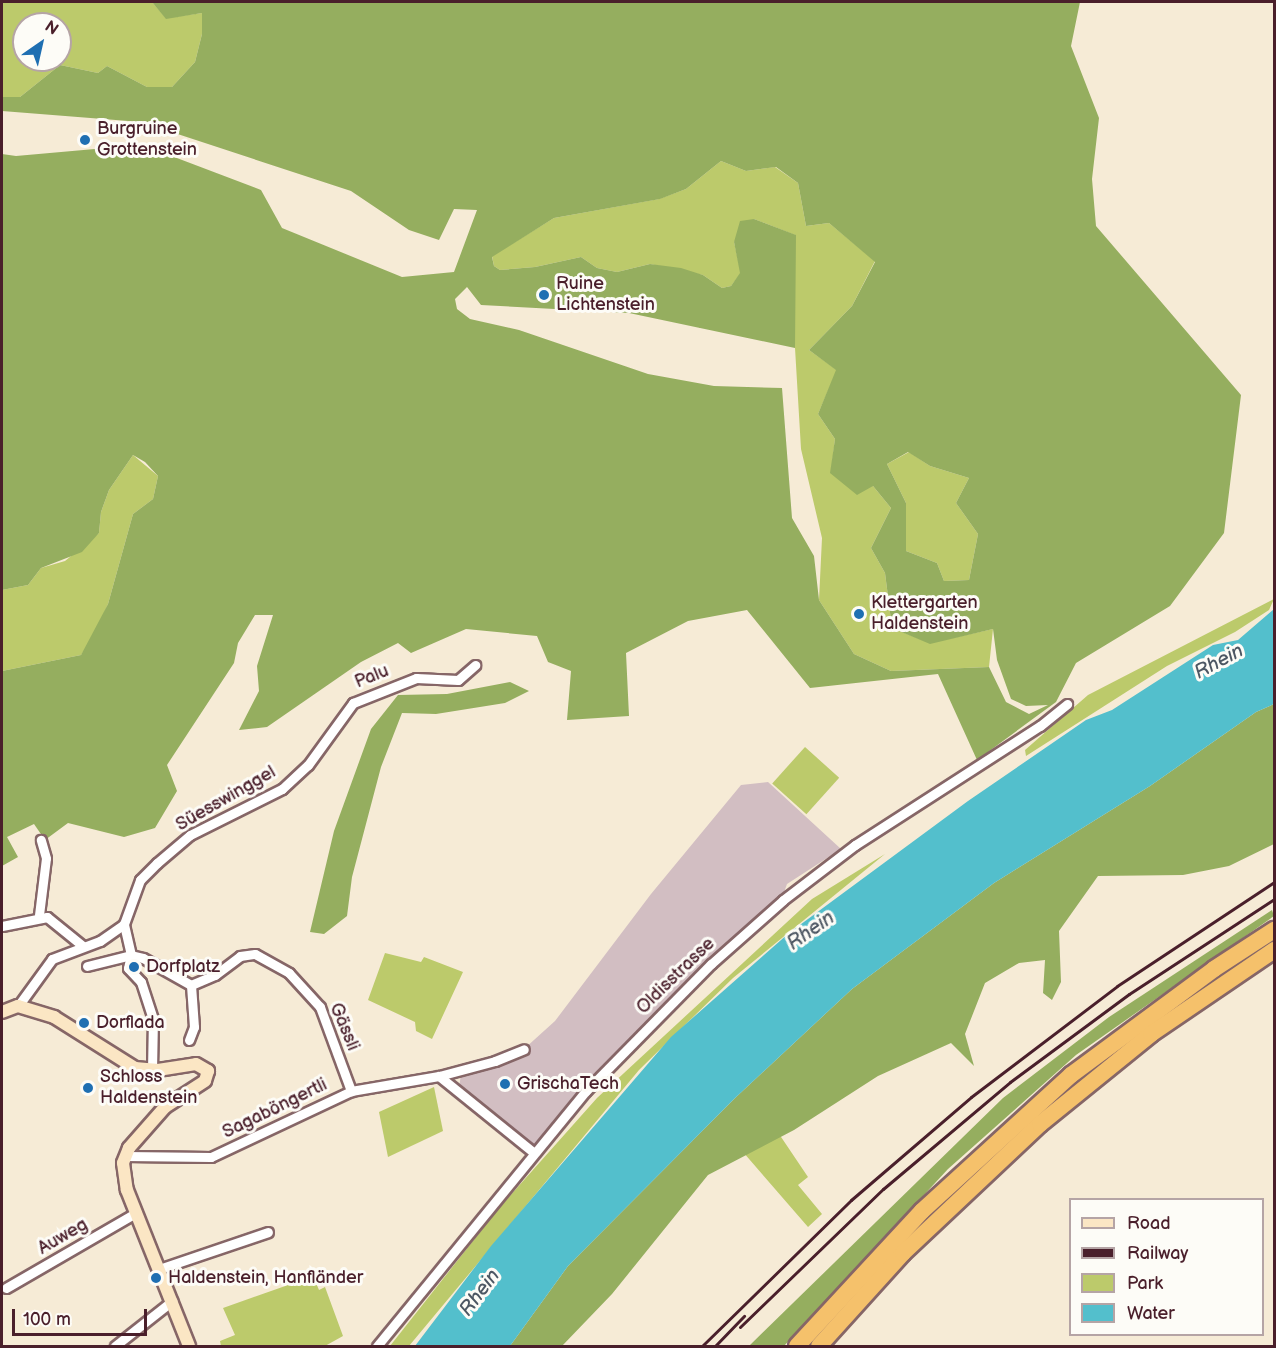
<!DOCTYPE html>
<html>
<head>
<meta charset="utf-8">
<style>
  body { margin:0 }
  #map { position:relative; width:1276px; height:1348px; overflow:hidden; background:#f6ebd6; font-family:"Balsamiq Sans",sans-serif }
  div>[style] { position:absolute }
  .industrial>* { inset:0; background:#d2bec2 }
  .green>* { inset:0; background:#bcca6b; transform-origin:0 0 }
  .forest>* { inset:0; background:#95ae5f }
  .water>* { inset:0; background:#53bfcc }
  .roads { filter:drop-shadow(2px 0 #866667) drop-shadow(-2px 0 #866667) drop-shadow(0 2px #866667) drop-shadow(0 -2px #866667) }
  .street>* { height:9px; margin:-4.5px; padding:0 4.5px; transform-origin:4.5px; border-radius:4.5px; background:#fff }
  .secondary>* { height:12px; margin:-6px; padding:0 6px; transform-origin:6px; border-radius:6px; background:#fbe6c4 }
  .highway>* { height:16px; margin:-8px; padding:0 8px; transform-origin:8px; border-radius:8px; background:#f5c16b }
  .rail>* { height:3px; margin:-1.5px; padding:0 1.5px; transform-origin:1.5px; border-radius:1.5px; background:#4a1f2b }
  .dots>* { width:16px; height:16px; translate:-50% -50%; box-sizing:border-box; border:3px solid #fdfcf7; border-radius:50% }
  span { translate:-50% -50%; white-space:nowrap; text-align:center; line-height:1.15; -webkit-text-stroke:6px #fdfcf7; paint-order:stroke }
  .poi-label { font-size:18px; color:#4a1f2b }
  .left { translate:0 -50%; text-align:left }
  .street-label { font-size:18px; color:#4a1f2b }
  .water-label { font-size:20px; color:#4d5763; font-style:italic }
  .frame { position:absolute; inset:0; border:3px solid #4a1f2b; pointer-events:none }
  .legend { position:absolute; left:1069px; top:1198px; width:195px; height:138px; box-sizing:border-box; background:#fdfcf7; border:2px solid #b5a4a5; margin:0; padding:8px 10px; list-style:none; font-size:18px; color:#4a1f2b }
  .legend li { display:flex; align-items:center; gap:12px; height:30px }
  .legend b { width:30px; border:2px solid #b5a4a5 }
  .north { position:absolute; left:12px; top:12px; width:60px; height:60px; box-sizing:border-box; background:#fdfcf7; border:2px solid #b5a4a5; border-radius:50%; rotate:34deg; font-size:16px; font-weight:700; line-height:24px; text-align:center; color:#4a1f2b }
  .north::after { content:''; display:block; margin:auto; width:21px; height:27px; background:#1f6fb2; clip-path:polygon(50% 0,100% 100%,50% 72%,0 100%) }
  .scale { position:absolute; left:12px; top:1309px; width:135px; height:27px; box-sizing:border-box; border:3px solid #4a1f2b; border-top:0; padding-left:8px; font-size:18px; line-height:21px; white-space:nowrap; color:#4a1f2b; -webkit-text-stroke:4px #fdfcf7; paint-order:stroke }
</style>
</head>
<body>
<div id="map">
  <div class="industrial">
    <div style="clip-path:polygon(768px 782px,841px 849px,787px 884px,782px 898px,534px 1147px,459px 1089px,461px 1073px,524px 1049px,555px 1021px,651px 894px,741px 785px)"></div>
  </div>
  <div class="green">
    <div style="clip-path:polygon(evenodd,2px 2px,152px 2px,166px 18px,202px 13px,202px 34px,195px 62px,172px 87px,147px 87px,107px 66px,98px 73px,60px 65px,20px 97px,2px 97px,2px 2px,24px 24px,60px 24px,60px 60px,24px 60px,24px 24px)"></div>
    <div style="clip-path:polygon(721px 161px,746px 171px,775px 167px,798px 183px,806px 226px,829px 223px,875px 261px,852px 306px,809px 350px,837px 370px,818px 414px,835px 439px,831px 473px,873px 486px,891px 508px,871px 548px,885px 573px,892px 628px,930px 643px,993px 629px,989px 667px,891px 671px,854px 654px,819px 600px,822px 538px,801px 449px,795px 348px,795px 235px,754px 219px,734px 242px,741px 273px,731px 286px,722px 288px,703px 275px,650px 264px,617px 272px,597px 268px,581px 257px,535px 267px,500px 270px,494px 266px,492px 256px,554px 218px,659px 199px,686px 189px)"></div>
    <div style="clip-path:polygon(909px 452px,930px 466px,969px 478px,956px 503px,978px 534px,969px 580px,944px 581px,937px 563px,906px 551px,906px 503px,887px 464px)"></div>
    <div style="clip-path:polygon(133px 455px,158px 476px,153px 499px,133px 514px,108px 604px,91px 641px,81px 655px,2px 671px,2px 590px,28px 585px,41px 568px,65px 561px,99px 533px,101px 512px,109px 490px)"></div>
    <div style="clip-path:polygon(1274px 599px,1269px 610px,1235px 632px,1167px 666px,1026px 756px,1025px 750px,1088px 695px)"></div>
    <div style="left:805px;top:747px;width:46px;height:49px;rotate:42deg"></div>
    <div style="clip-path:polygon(885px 854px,733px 978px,639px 1070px,409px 1346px,390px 1346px,499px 1208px,597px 1098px,812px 899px)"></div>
    <div style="clip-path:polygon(385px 953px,421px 962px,424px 957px,463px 972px,432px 1039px,416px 1031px,415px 1022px,368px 1000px)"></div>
    <div style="clip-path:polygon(434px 1087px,443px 1131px,388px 1157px,379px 1112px)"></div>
    <div style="clip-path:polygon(775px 1128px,808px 1177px,798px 1185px,822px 1214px,808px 1227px,743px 1152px)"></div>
    <div style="clip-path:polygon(311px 1271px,319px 1290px,325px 1287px,343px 1336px,325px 1346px,221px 1346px,220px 1341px,235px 1335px,223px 1308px,291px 1284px)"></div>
  </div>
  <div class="forest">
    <div style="clip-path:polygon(evenodd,152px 2px,1080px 2px,1071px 46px,1099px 118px,1092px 179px,1096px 226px,1241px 395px,1224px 533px,1170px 606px,1076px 663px,1056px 702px,977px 760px,938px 674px,810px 688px,747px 610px,688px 621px,626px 653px,629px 716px,567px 720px,571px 671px,548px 662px,537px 636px,466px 629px,411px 653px,398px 643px,361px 662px,267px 727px,239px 730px,259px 691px,257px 666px,273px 615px,255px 615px,238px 643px,234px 663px,167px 765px,177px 791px,155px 828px,124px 837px,68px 823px,45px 840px,34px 824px,7px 837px,18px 857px,2px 866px,2px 671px,81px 655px,108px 604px,133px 514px,153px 499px,158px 476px,145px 462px,133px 455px,109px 490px,101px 512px,99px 533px,82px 552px,41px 568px,28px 585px,2px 590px,2px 154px,16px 156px,106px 148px,132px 141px,261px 190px,282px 228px,402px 277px,454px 272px,477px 210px,454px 209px,439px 240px,409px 230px,351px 191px,141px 122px,2px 111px,2px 97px,20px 97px,60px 65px,98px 73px,107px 66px,147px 87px,172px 87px,195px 62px,202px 34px,202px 13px,166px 19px,152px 2px,721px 161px,746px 171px,776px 167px,798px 183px,806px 226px,829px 223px,875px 262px,852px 306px,809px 350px,836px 370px,818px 414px,835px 439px,830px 473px,857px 495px,873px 486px,891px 508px,871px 548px,885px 573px,892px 628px,930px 644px,993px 629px,997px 660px,1011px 699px,1026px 706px,1048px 705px,1029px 714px,1006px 702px,989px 667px,891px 671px,854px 654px,819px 600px,814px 556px,792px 518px,782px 388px,714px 386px,648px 374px,519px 330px,470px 319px,457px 309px,455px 299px,467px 287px,481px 305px,629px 313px,795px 348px,796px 235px,754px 219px,740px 221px,734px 242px,740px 273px,731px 286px,722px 288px,703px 275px,681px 268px,650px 264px,617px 272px,597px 268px,581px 257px,535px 267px,500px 270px,494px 266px,492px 257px,554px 218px,660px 199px,686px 189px,721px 161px,152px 2px,908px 452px,930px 466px,969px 478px,956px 503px,978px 534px,969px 580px,944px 581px,937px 563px,906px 551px,906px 503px,887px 464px,908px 452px)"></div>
    <div style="clip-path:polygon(510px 682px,529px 691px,505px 703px,436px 714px,402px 713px,381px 767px,352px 877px,347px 916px,324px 934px,310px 932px,334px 831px,371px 729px,398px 695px,447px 694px)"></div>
    <div style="clip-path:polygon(1274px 704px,1274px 844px,1229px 866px,1183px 875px,1098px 876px,1059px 931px,1061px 982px,1052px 1000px,1043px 993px,1045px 960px,1019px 963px,985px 983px,965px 1034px,974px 1066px,951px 1043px,878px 1076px,794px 1130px,708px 1175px,612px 1294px,562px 1346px,510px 1346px,568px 1266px,734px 1099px,852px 989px,994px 883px,1150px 786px,1256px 712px)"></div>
    <div style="clip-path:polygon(1272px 910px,1274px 916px,1076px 1055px,948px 1169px,784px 1346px,749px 1346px,1003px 1098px,1109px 1017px)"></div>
  </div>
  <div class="water">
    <div style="clip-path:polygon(1274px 609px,1274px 704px,1256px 712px,1150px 786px,994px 883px,852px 989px,734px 1099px,568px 1266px,510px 1346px,415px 1346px,491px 1246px,671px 1037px,789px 933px,968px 801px,1086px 720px,1112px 710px,1213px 645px,1238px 640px)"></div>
  </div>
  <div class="roads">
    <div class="street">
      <div style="left:39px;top:915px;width:57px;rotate:-83deg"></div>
      <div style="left:46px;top:858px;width:19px;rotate:-106deg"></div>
      <div style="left:2px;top:926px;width:46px;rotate:-11.3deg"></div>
      <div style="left:47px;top:917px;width:46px;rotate:38.9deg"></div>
      <div style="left:87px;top:966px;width:45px;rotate:-14deg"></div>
      <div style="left:131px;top:955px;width:32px;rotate:-103deg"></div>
      <div style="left:124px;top:924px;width:47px;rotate:-70deg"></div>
      <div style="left:140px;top:880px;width:24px;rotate:-45deg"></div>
      <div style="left:157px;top:863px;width:43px;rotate:-40.3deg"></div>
      <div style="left:190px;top:835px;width:103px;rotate:-26.6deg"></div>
      <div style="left:282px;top:789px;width:35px;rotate:-43deg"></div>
      <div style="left:308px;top:765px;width:77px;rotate:-54deg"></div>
      <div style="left:353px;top:703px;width:68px;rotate:-21.6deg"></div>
      <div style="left:416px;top:678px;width:42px;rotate:2.7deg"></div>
      <div style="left:458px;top:680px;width:23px;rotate:-41deg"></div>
      <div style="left:18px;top:1006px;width:58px;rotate:-54.1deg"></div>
      <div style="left:52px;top:959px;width:51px;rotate:-20.6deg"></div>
      <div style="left:100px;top:941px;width:29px;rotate:-35deg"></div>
      <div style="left:189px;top:1040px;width:14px;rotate:-69deg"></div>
      <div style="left:194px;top:1027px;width:42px;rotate:-94.1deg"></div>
      <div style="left:152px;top:1070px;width:51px;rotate:-88.9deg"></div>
      <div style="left:153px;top:1019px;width:39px;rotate:-108deg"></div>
      <div style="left:141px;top:982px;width:19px;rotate:-133deg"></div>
      <div style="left:128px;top:968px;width:13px;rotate:-77deg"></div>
      <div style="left:131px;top:955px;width:12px;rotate:14deg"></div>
      <div style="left:143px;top:958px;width:55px;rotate:29.4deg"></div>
      <div style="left:191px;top:985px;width:26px;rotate:-23deg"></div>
      <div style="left:215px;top:975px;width:31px;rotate:-37deg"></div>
      <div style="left:240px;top:956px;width:15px;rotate:-8deg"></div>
      <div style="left:255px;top:954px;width:39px;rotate:29deg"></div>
      <div style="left:289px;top:973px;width:46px;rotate:47.6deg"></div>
      <div style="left:320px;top:1007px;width:90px;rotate:69.7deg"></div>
      <div style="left:439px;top:1076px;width:122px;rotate:39deg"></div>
      <div style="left:125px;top:1156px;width:86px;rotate:0.7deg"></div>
      <div style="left:211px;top:1157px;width:155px;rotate:-25.2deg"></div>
      <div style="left:351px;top:1091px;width:89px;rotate:-9.7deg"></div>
      <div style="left:439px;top:1076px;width:58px;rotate:-15deg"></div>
      <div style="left:495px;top:1061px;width:31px;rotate:-22deg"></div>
      <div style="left:159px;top:1269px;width:115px;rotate:-18.7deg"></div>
      <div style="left:6px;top:1288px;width:151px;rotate:-30.1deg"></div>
      <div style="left:115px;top:1346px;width:73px;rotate:-38.3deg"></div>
      <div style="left:377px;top:1346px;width:330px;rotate:-50.7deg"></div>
      <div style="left:586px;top:1091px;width:178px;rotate:-45.5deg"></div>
      <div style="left:711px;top:964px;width:96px;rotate:-41.6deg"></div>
      <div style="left:783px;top:900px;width:91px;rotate:-37.4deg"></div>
      <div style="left:855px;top:845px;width:220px;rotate:-32.8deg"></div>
      <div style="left:1040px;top:726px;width:35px;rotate:-39deg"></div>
    </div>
    <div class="secondary">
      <div style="left:2px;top:1012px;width:17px;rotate:-21deg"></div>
      <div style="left:18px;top:1006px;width:38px;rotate:17deg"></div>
      <div style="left:54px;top:1017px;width:96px;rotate:32.2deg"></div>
      <div style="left:135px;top:1068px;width:23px;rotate:5deg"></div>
      <div style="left:158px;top:1070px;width:38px;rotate:-9deg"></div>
      <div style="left:196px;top:1064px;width:14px;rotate:30deg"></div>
      <div style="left:208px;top:1071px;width:10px;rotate:107deg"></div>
      <div style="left:205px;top:1081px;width:48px;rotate:147deg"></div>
      <div style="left:165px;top:1107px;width:55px;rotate:131.3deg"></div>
      <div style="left:129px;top:1148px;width:16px;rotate:112deg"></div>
      <div style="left:123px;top:1163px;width:27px;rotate:82deg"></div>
      <div style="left:127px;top:1190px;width:168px;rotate:68.3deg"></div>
    </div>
    <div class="highway">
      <div style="left:797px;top:1346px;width:184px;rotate:-47.2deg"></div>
      <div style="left:922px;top:1211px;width:202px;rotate:-42.4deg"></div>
      <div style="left:1071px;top:1075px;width:178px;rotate:-36.5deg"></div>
      <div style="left:1214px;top:969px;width:72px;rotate:-33deg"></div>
      <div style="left:819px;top:1346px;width:125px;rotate:-47.9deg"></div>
      <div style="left:903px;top:1253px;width:188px;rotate:-43.3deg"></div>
      <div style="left:1040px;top:1124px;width:143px;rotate:-39deg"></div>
      <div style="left:1151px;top:1034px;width:149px;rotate:-34.3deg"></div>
    </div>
  </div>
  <div class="rail">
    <div style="left:740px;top:1327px;width:199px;rotate:-44deg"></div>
    <div style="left:883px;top:1189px;width:166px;rotate:-40.1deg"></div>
    <div style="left:1010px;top:1082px;width:148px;rotate:-36.5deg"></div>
    <div style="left:1129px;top:994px;width:173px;rotate:-33.2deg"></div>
    <div style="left:702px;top:1346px;width:209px;rotate:-44.4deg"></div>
    <div style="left:851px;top:1200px;width:158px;rotate:-40.6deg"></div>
    <div style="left:971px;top:1097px;width:183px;rotate:-37.2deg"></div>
    <div style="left:1117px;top:986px;width:188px;rotate:-33.5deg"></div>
    <div style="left:715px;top:1346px;width:42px;rotate:-46deg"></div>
  </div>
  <div class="dots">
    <div style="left:85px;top:140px;background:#1f6fb2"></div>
    <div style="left:544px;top:295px;background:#1f6fb2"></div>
    <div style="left:859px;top:614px;background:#1f6fb2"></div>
    <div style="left:134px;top:967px;background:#1f6fb2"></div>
    <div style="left:84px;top:1023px;background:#1f6fb2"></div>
    <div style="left:505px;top:1084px;background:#1f6fb2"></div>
    <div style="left:88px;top:1088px;background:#1f6fb2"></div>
    <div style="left:156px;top:1278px;background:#1f6fb2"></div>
  </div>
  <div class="poi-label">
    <span class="left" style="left:97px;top:140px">Burgruine<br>Grottenstein</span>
    <span class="left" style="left:556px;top:295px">Ruine<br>Lichtenstein</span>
    <span class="left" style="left:871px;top:614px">Klettergarten<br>Haldenstein</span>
    <span class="left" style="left:146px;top:967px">Dorfplatz</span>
    <span class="left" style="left:96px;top:1023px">Dorflada</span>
    <span class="left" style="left:100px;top:1088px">Schloss<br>Haldenstein</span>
    <span class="left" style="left:517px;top:1084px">GrischaTech</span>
    <span class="left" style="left:168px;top:1278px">Haldenstein, Hanfländer</span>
  </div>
  <div class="street-label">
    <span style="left:372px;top:677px;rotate:-22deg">Palu</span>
    <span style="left:226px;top:799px;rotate:-30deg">Süesswinggel</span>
    <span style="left:676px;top:976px;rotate:-44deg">Oldisstrasse</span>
    <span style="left:344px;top:1027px;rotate:68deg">Gässli</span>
    <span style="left:275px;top:1109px;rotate:-26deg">Sagaböngertli</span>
    <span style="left:63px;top:1237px;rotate:-30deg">Auweg</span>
  </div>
  <div class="water-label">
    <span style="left:1219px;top:662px;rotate:-28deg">Rhein</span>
    <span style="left:811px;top:931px;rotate:-35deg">Rhein</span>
    <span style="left:480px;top:1293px;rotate:-53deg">Rhein</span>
  </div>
  <div class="frame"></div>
  <ul class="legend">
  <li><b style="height:8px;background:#fbe6c4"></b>Road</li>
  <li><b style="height:8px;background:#4a1f2b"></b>Railway</li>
  <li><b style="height:16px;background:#bcca6b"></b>Park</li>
  <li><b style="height:16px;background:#53bfcc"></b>Water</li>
  </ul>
  <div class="north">N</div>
  <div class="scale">100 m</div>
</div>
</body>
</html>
